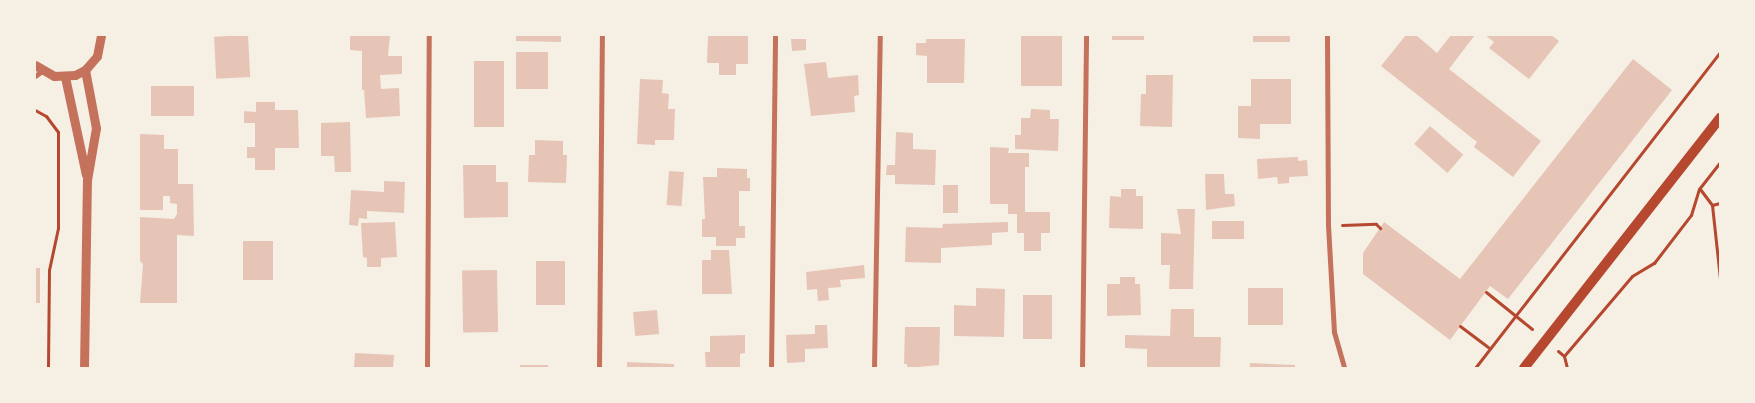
<!DOCTYPE html>
<html>
<head>
<meta charset="utf-8">
<style>
  body { margin:0 }
  #map { position:relative; width:1755px; height:403px; overflow:hidden; background:#f6efe4; font-family:"PT Sans Narrow",sans-serif }
  div>[style] { position:absolute }
  .building>* { inset:0; background:#e6c5b7; transform-origin:0 0 }
  .path>* { height:3px; margin:-1.5px; padding:0 1.5px; transform-origin:1.5px; border-radius:1.5px; background:#b5482f }
  .minor>* { height:5px; margin:-2.5px; padding:0 2.5px; transform-origin:2.5px; border-radius:2.5px; background:#c5725c }
  .tertiary>* { height:9px; margin:-4.5px; padding:0 4.5px; transform-origin:4.5px; border-radius:4.5px; background:#c5725c }
  .secondary>* { height:10px; margin:-5px; padding:0 5px; transform-origin:5px; border-radius:5px; background:#b5482f }
  span { translate:-50% -50%; white-space:nowrap; text-align:center; line-height:1.15; -webkit-text-stroke:4px #f6efe4; paint-order:stroke }
  .frame { position:absolute; inset:0; border:36px solid #f6efe4; pointer-events:none }
</style>
</head>
<body>
<div id="map">
  <div class="building">
    <div style="left:248px;top:35px;width:42px;height:34px;rotate:87deg"></div>
    <div style="clip-path:polygon(350px 35px,390px 35px,388px 56px,402px 56px,402px 74px,380px 75px,381px 89px,399px 88px,400px 116px,366px 118px,364px 90px,362px 90px,362px 51px,350px 50px)"></div>
    <div style="clip-path:polygon(516px 35px,561px 35px,561px 42px,516px 41px)"></div>
    <div style="clip-path:polygon(708px 35px,748px 35px,748px 64px,736px 64px,736px 75px,719px 75px,719px 63px,707px 63px)"></div>
    <div style="left:1021px;top:35px;width:41px;height:51px"></div>
    <div style="left:1112px;top:35px;width:32px;height:5px"></div>
    <div style="left:1253px;top:35px;width:37px;height:7px"></div>
    <div style="clip-path:polygon(1406px 35px,1416px 35px,1437px 53px,1451px 35px,1475px 35px,1449px 69px,1541px 141px,1513px 177px,1474px 147px,1477px 142px,1381px 66px)"></div>
    <div style="clip-path:polygon(1485px 35px,1551px 35px,1559px 41px,1529px 79px,1489px 48px,1494px 42px)"></div>
    <div style="clip-path:polygon(791px 39px,806px 39px,806px 50px,792px 51px)"></div>
    <div style="clip-path:polygon(926px 39px,965px 39px,964px 83px,927px 83px,927px 56px,916px 55px,916px 43px,926px 43px)"></div>
    <div style="left:516px;top:52px;width:32px;height:37px"></div>
    <div style="clip-path:polygon(1633px 59px,1672px 90px,1508px 299px,1490px 286px,1450px 340px,1363px 274px,1363px 253px,1384px 222px,1460px 279px)"></div>
    <div style="left:474px;top:61px;width:30px;height:66px"></div>
    <div style="clip-path:polygon(826px 62px,828px 78px,858px 75px,859px 95px,854px 96px,855px 112px,811px 116px,804px 64px)"></div>
    <div style="clip-path:polygon(1146px 75px,1173px 75px,1172px 127px,1140px 126px,1141px 94px,1146px 94px)"></div>
    <div style="clip-path:polygon(640px 79px,663px 80px,662px 93px,669px 94px,668px 109px,675px 109px,674px 140px,655px 140px,655px 145px,637px 144px)"></div>
    <div style="clip-path:polygon(1251px 79px,1291px 79px,1291px 124px,1260px 124px,1260px 139px,1238px 138px,1238px 106px,1251px 106px)"></div>
    <div style="left:194px;top:86px;width:30px;height:43px;rotate:90deg"></div>
    <div style="clip-path:polygon(256px 102px,275px 102px,275px 110px,298px 110px,299px 148px,275px 148px,275px 170px,255px 170px,255px 158px,247px 158px,247px 147px,255px 147px,255px 123px,244px 123px,244px 111px,256px 112px)"></div>
    <div style="clip-path:polygon(1031px 109px,1050px 110px,1050px 119px,1059px 119px,1058px 151px,1015px 149px,1015px 135px,1021px 135px,1021px 118px,1030px 118px)"></div>
    <div style="clip-path:polygon(350px 122px,351px 172px,335px 172px,334px 156px,321px 156px,321px 123px)"></div>
    <div style="left:1430px;top:126px;width:44px;height:24px;rotate:41deg"></div>
    <div style="clip-path:polygon(896px 132px,913px 133px,913px 149px,936px 150px,935px 185px,895px 184px,895px 175px,886px 175px,887px 165px,895px 165px)"></div>
    <div style="clip-path:polygon(140px 134px,164px 135px,164px 149px,178px 149px,178px 184px,193px 184px,194px 236px,177px 235px,177px 303px,140px 303px,143px 264px,140px 261px,140px 217px,174px 219px,177px 214px,177px 204px,170px 203px,170px 196px,163px 196px,163px 210px,140px 210px)"></div>
    <div style="clip-path:polygon(535px 140px,563px 141px,563px 155px,567px 155px,566px 183px,528px 182px,529px 155px,535px 155px)"></div>
    <div style="clip-path:polygon(990px 147px,1009px 148px,1008px 153px,1029px 153px,1029px 167px,1025px 167px,1025px 212px,1050px 212px,1050px 233px,1041px 233px,1041px 251px,1024px 251px,1024px 233px,1017px 233px,1017px 214px,1008px 214px,1008px 204px,990px 204px)"></div>
    <div style="clip-path:polygon(1298px 157px,1298px 161px,1307px 160px,1308px 176px,1289px 177px,1289px 183px,1278px 184px,1277px 177px,1258px 179px,1257px 159px)"></div>
    <div style="clip-path:polygon(463px 165px,496px 165px,496px 182px,508px 182px,508px 217px,464px 218px)"></div>
    <div style="clip-path:polygon(717px 168px,747px 169px,747px 178px,750px 178px,750px 191px,739px 191px,739px 226px,745px 226px,745px 238px,736px 238px,736px 246px,716px 246px,716px 237px,702px 237px,702px 219px,705px 219px,703px 177px,717px 177px)"></div>
    <div style="left:669px;top:171px;width:15px;height:34px;rotate:4deg"></div>
    <div style="clip-path:polygon(1205px 174px,1224px 174px,1225px 194px,1234px 194px,1235px 206px,1206px 210px)"></div>
    <div style="clip-path:polygon(384px 181px,405px 182px,404px 213px,367px 211px,367px 219px,359px 218px,358px 226px,349px 225px,351px 190px,384px 192px)"></div>
    <div style="left:943px;top:185px;width:15px;height:28px"></div>
    <div style="clip-path:polygon(1121px 189px,1136px 189px,1136px 196px,1143px 196px,1143px 229px,1109px 228px,1110px 196px,1121px 197px)"></div>
    <div style="clip-path:polygon(1177px 209px,1195px 209px,1193px 289px,1169px 289px,1170px 265px,1161px 265px,1161px 233px,1181px 234px)"></div>
    <div style="left:1244px;top:221px;width:18px;height:32px;rotate:90deg"></div>
    <div style="clip-path:polygon(395px 222px,397px 257px,381px 258px,381px 267px,367px 267px,367px 258px,363px 257px,361px 223px)"></div>
    <div style="clip-path:polygon(1008px 222px,1008px 232px,992px 233px,992px 245px,941px 248px,941px 263px,905px 262px,906px 227px,942px 228px,943px 224px)"></div>
    <div style="left:243px;top:241px;width:30px;height:39px"></div>
    <div style="clip-path:polygon(711px 250px,729px 250px,732px 294px,702px 294px,702px 260px,711px 260px)"></div>
    <div style="left:536px;top:261px;width:29px;height:44px"></div>
    <div style="clip-path:polygon(864px 265px,865px 278px,840px 280px,841px 287px,828px 288px,829px 300px,818px 301px,817px 289px,807px 290px,806px 272px)"></div>
    <div style="left:35px;top:268px;width:5px;height:35px"></div>
    <div style="left:497px;top:270px;width:62px;height:35px;rotate:89deg"></div>
    <div style="clip-path:polygon(1120px 277px,1135px 277px,1135px 284px,1140px 284px,1141px 315px,1107px 316px,1107px 284px,1120px 284px)"></div>
    <div style="clip-path:polygon(976px 288px,1005px 289px,1004px 337px,954px 336px,954px 305px,976px 306px)"></div>
    <div style="left:1283px;top:288px;width:37px;height:35px;rotate:90deg"></div>
    <div style="left:1023px;top:295px;width:29px;height:44px"></div>
    <div style="clip-path:polygon(1171px 309px,1194px 309px,1194px 337px,1221px 337px,1220px 368px,1147px 368px,1147px 349px,1125px 348px,1125px 335px,1170px 336px)"></div>
    <div style="left:657px;top:310px;width:24px;height:24px;rotate:85deg"></div>
    <div style="clip-path:polygon(815px 325px,827px 325px,828px 348px,805px 349px,805px 362px,787px 363px,786px 335px,815px 334px)"></div>
    <div style="clip-path:polygon(905px 327px,940px 327px,939px 365px,907px 368px,907px 364px,904px 364px)"></div>
    <div style="clip-path:polygon(745px 335px,745px 353px,740px 354px,740px 368px,706px 368px,705px 352px,710px 352px,710px 336px)"></div>
    <div style="clip-path:polygon(355px 353px,394px 355px,393px 368px,354px 368px)"></div>
    <div style="clip-path:polygon(627px 362px,674px 364px,674px 368px,627px 368px)"></div>
    <div style="clip-path:polygon(1250px 363px,1295px 365px,1295px 368px,1250px 368px)"></div>
    <div style="left:520px;top:365px;width:28px;height:3px"></div>
  </div>
  <div class="path">
    <div style="left:35px;top:110px;width:13px;rotate:29deg"></div>
    <div style="left:46px;top:116px;width:20px;rotate:53deg"></div>
    <div style="left:58px;top:132px;width:96px;rotate:90deg"></div>
    <div style="left:58px;top:228px;width:43px;rotate:102.1deg"></div>
    <div style="left:49px;top:270px;width:98px;rotate:90.6deg"></div>
    <div style="left:1700px;top:189px;width:20px;rotate:53deg"></div>
    <div style="left:1712px;top:205px;width:74px;rotate:83.8deg"></div>
    <div style="left:1712px;top:205px;width:8px;rotate:-14deg"></div>
    <div style="left:1342px;top:225px;width:34px;rotate:-2deg"></div>
    <div style="left:1376px;top:224px;width:6px;rotate:45deg"></div>
    <div style="left:1486px;top:292px;width:59px;rotate:38.8deg"></div>
    <div style="left:1460px;top:326px;width:35px;rotate:37deg"></div>
    <div style="left:1558px;top:351px;width:8px;rotate:40deg"></div>
    <div style="left:1564px;top:356px;width:12px;rotate:76deg"></div>
    <div style="left:1564px;top:356px;width:105px;rotate:-49.6deg"></div>
    <div style="left:1632px;top:276px;width:26px;rotate:-31deg"></div>
    <div style="left:1654px;top:263px;width:61px;rotate:-52.4deg"></div>
    <div style="left:1691px;top:215px;width:27px;rotate:-73deg"></div>
    <div style="left:1699px;top:189px;width:34px;rotate:-52deg"></div>
    <div style="left:1475px;top:368px;width:400px;rotate:-52.2deg"></div>
  </div>
  <div class="minor">
    <div style="left:1327px;top:35px;width:190px;rotate:89.7deg"></div>
    <div style="left:1328px;top:225px;width:107px;rotate:86.8deg"></div>
    <div style="left:1334px;top:332px;width:37px;rotate:74deg"></div>
    <div style="left:35px;top:76px;width:9px;rotate:-36deg"></div>
    <div style="left:427px;top:368px;width:333px;rotate:-89.7deg"></div>
    <div style="left:599px;top:368px;width:333px;rotate:-89.5deg"></div>
    <div style="left:771px;top:368px;width:333px;rotate:-89.3deg"></div>
    <div style="left:874px;top:368px;width:333px;rotate:-89deg"></div>
    <div style="left:1082px;top:368px;width:333px;rotate:-89.3deg"></div>
  </div>
  <div class="tertiary">
    <div style="left:35px;top:65px;width:22px;rotate:30deg"></div>
    <div style="left:54px;top:76px;width:21px;rotate:-3deg"></div>
    <div style="left:75px;top:75px;width:11px;rotate:-27deg"></div>
    <div style="left:85px;top:70px;width:18px;rotate:-49deg"></div>
    <div style="left:97px;top:56px;width:21px;rotate:-79deg"></div>
    <div style="left:65px;top:77px;width:100px;rotate:77.9deg"></div>
    <div style="left:84px;top:368px;width:188px;rotate:-89.1deg"></div>
    <div style="left:87px;top:180px;width:53px;rotate:-80.2deg"></div>
    <div style="left:96px;top:128px;width:59px;rotate:-100.7deg"></div>
  </div>
  <div class="secondary">
    <div style="left:1524px;top:368px;width:318px;rotate:-51.9deg"></div>
  </div>
  <div class="frame"></div>
</div>
</body>
</html>
